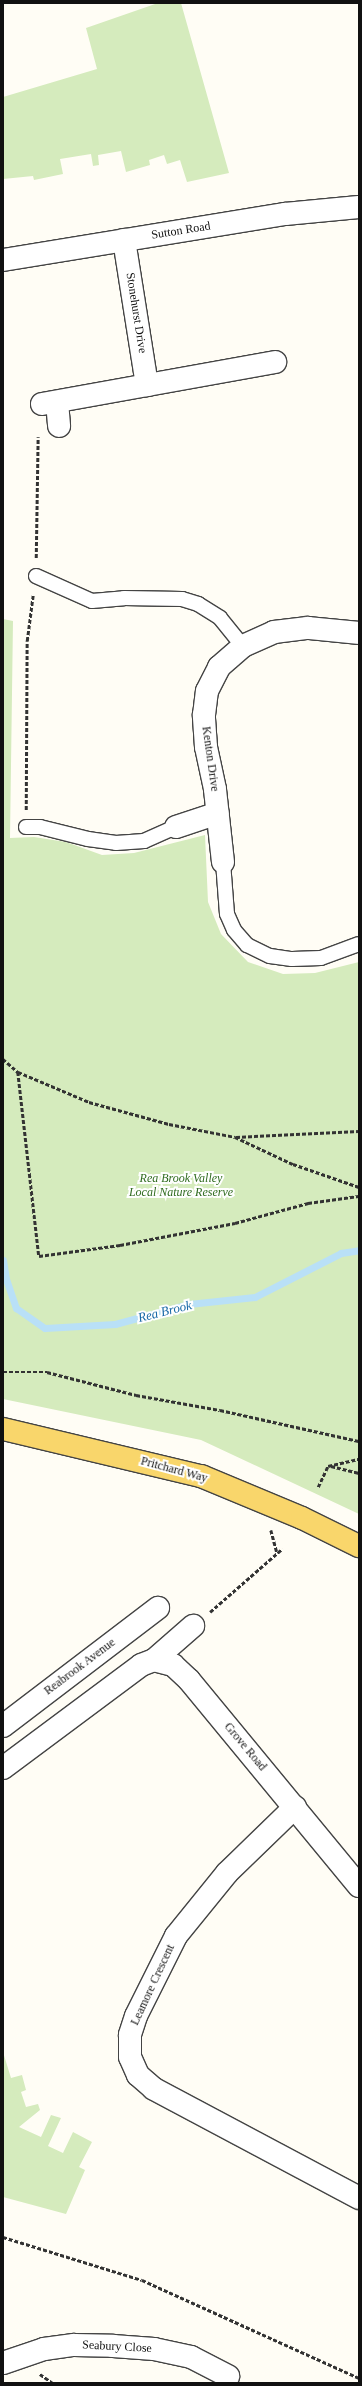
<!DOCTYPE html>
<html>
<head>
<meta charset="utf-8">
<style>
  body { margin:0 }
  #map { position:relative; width:362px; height:2386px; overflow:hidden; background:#fffdf5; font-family:"Times New Roman",serif }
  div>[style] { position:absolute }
  .green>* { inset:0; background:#d5ebbd }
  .stream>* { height:7px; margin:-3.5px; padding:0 3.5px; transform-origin:3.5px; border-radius:3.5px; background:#b9e0f7 }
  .path>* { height:2.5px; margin-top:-1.25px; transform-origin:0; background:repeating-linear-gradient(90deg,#333 0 4px,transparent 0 6px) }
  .roads { filter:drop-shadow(1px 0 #444) drop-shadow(-1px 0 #444) drop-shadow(0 1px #444) drop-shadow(0 -1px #444) }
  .service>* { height:14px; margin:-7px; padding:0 7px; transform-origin:7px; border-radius:7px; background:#fff }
  .minor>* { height:22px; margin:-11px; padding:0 11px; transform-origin:11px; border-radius:11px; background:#fff }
  .tertiary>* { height:22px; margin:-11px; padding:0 11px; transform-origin:11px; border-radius:11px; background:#fff }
  .primary>* { height:22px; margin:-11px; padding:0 11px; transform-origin:11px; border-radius:11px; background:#f9d66b }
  span { translate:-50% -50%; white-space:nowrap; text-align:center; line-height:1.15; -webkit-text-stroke:4px #fff; paint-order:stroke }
  .street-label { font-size:12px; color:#111 }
  .park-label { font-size:12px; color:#2f6b1f; font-style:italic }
  .water-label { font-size:13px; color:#1768a6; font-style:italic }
  .frame { position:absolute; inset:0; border:4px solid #111; pointer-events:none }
</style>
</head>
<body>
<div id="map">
  <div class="green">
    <div style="clip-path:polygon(158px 3px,181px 3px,229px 173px,187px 182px,180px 160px,167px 164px,164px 155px,149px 160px,150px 165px,126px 172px,121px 151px,98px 155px,99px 165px,93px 166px,91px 154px,60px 159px,63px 174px,34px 180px,33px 176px,3px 179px,3px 97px,97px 69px,86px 28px)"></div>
    <div style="clip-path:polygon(3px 619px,13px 621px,10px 838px,34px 837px,66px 842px,102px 855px,134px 853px,205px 835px,208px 902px,221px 934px,248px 962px,283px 974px,315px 973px,359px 962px,359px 1514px,201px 1440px,3px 1399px)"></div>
    <div style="clip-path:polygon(3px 2052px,11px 2078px,22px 2075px,26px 2090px,21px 2092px,26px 2107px,38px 2104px,40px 2110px,19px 2127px,41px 2137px,51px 2115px,61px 2118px,48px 2146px,63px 2153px,73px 2132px,92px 2142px,79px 2167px,85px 2170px,66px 2214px,3px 2197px)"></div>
  </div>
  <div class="stream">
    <div style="left:3px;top:1260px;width:19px;rotate:81deg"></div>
    <div style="left:6px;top:1279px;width:31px;rotate:71deg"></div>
    <div style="left:16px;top:1308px;width:35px;rotate:35deg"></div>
    <div style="left:45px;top:1328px;width:70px;rotate:-3.3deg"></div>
    <div style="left:115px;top:1324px;width:77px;rotate:-15.1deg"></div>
    <div style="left:189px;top:1304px;width:66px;rotate:-6.1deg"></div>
    <div style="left:255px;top:1297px;width:97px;rotate:-27.1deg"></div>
    <div style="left:341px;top:1253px;width:18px;rotate:-9deg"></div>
  </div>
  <div class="path">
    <div style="left:36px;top:558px;width:121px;rotate:-89.1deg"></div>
    <div style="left:26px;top:810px;width:169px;rotate:-89.7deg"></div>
    <div style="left:27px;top:641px;width:46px;rotate:-82.6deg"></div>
    <div style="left:3px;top:1059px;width:20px;rotate:41deg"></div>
    <div style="left:18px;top:1072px;width:77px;rotate:22.9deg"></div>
    <div style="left:89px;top:1102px;width:83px;rotate:15.4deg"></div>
    <div style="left:169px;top:1124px;width:67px;rotate:11.1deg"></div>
    <div style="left:235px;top:1137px;width:64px;rotate:25deg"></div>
    <div style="left:293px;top:1164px;width:70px;rotate:19.2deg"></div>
    <div style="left:18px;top:1072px;width:185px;rotate:83.5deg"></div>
    <div style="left:39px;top:1256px;width:82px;rotate:-7.7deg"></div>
    <div style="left:120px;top:1245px;width:117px;rotate:-10.8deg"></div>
    <div style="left:235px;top:1223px;width:76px;rotate:-15.3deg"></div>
    <div style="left:308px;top:1203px;width:51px;rotate:-7.8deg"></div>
    <div style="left:236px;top:1137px;width:123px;rotate:-2.8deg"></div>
    <div style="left:3px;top:1372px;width:44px"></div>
    <div style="left:47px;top:1372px;width:92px;rotate:14.5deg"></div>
    <div style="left:136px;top:1395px;width:85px;rotate:10.1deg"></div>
    <div style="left:220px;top:1410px;width:142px;rotate:12.6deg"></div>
    <div style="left:331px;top:1466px;width:29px;rotate:14deg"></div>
    <div style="left:318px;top:1487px;width:23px;rotate:-65deg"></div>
    <div style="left:328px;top:1466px;width:32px;rotate:-13deg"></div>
    <div style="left:271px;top:1530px;width:24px;rotate:75deg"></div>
    <div style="left:210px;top:1612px;width:96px;rotate:-41.2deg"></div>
    <div style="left:3px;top:2237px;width:145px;rotate:17.2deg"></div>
    <div style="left:142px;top:2280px;width:238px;rotate:24.3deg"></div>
    <div style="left:40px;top:2374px;width:16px;rotate:35deg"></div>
  </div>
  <div class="roads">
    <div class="service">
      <div style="left:36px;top:576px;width:61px;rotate:24.1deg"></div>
      <div style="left:92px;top:601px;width:32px;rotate:-5deg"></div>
      <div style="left:124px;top:598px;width:58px;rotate:1deg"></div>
      <div style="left:182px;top:599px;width:17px;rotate:17deg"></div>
      <div style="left:198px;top:604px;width:26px;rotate:32deg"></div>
      <div style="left:220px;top:618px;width:36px;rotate:51deg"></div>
      <div style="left:26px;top:827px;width:14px"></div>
      <div style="left:40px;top:827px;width:49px;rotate:14deg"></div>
      <div style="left:88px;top:839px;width:28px;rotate:8deg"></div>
      <div style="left:116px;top:843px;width:28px;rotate:-4deg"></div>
      <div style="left:144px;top:841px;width:35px;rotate:-24deg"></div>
      <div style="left:223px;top:862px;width:52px;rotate:85.6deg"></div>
      <div style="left:227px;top:914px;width:17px;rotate:66deg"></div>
      <div style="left:234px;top:930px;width:20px;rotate:49deg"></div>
      <div style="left:247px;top:945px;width:25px;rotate:26deg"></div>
      <div style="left:270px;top:956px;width:22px;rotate:8deg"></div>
      <div style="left:292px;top:959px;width:29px;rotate:-2deg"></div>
      <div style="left:321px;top:958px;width:40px;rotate:-20.2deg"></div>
    </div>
    <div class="minor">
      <div style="left:124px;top:240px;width:147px;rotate:81deg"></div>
      <div style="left:57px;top:402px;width:24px;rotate:85deg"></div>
      <div style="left:42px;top:404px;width:237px;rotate:-10.2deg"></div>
      <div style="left:176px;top:827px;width:44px;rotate:-18.4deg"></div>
      <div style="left:223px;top:862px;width:73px;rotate:-96.3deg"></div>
      <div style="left:215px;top:789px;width:43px;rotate:-102.1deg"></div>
      <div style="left:206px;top:747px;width:32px;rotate:-94deg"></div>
      <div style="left:204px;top:715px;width:24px;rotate:-83deg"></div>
      <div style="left:207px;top:691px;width:27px;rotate:-63deg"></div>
      <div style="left:219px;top:667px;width:32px;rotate:-41deg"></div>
      <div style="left:243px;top:646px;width:34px;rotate:-24deg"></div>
      <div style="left:274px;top:632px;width:34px;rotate:-7deg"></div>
      <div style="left:308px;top:628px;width:51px;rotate:5.6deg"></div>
      <div style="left:154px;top:1660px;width:20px;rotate:15deg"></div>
      <div style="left:173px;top:1665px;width:22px;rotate:43deg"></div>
      <div style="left:189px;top:1680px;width:267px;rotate:50.5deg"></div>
      <div style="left:3px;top:1726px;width:195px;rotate:-37.3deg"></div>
      <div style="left:3px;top:1768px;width:172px;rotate:-36.7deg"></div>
      <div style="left:141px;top:1665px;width:14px;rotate:-21deg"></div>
      <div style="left:154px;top:1660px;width:52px;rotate:-41.1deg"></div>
      <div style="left:295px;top:1807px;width:95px;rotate:135.9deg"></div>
      <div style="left:227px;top:1873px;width:81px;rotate:129deg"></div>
      <div style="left:176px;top:1936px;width:89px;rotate:116.6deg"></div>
      <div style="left:136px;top:2016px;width:20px;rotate:108deg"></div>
      <div style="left:130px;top:2035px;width:22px;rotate:90deg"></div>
      <div style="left:130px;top:2057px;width:20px;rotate:66deg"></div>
      <div style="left:138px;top:2075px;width:21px;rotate:41deg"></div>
      <div style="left:154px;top:2089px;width:232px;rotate:28deg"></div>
      <div style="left:3px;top:2363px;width:43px;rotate:-18.9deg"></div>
      <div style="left:44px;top:2349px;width:30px;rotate:-8deg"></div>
      <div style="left:74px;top:2345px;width:39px;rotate:1deg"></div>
      <div style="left:113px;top:2346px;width:41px;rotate:4.2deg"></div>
      <div style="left:154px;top:2349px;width:38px;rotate:12deg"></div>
      <div style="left:191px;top:2357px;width:42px;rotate:27.2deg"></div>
    </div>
    <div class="tertiary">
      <div style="left:3px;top:260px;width:286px;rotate:-9.3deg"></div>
      <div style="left:285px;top:214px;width:74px;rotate:-5.4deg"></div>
    </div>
    <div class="primary">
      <div style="left:3px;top:1429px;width:204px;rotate:13.4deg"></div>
      <div style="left:201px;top:1476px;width:109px;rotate:22.6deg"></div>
      <div style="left:302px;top:1518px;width:64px;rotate:26.2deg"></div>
    </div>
  </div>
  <div class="street-label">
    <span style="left:181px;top:231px;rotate:-9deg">Sutton Road</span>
    <span style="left:136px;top:313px;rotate:81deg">Stonehurst Drive</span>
    <span style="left:210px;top:759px;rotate:82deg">Kenton Drive</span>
    <span style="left:174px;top:1470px;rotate:15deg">Pritchard Way</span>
    <span style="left:80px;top:1667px;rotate:-37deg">Reabrook Avenue</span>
    <span style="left:245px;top:1747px;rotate:50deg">Grove Road</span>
    <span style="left:153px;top:1985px;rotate:-65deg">Leamore Crescent</span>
    <span style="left:117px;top:2347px;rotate:3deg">Seabury Close</span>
  </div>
  <div class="park-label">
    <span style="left:181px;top:1186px">Rea Brook Valley<br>Local Nature Reserve</span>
  </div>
  <div class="water-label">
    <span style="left:165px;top:1312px;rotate:-14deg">Rea Brook</span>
  </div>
  <div class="frame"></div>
</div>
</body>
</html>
